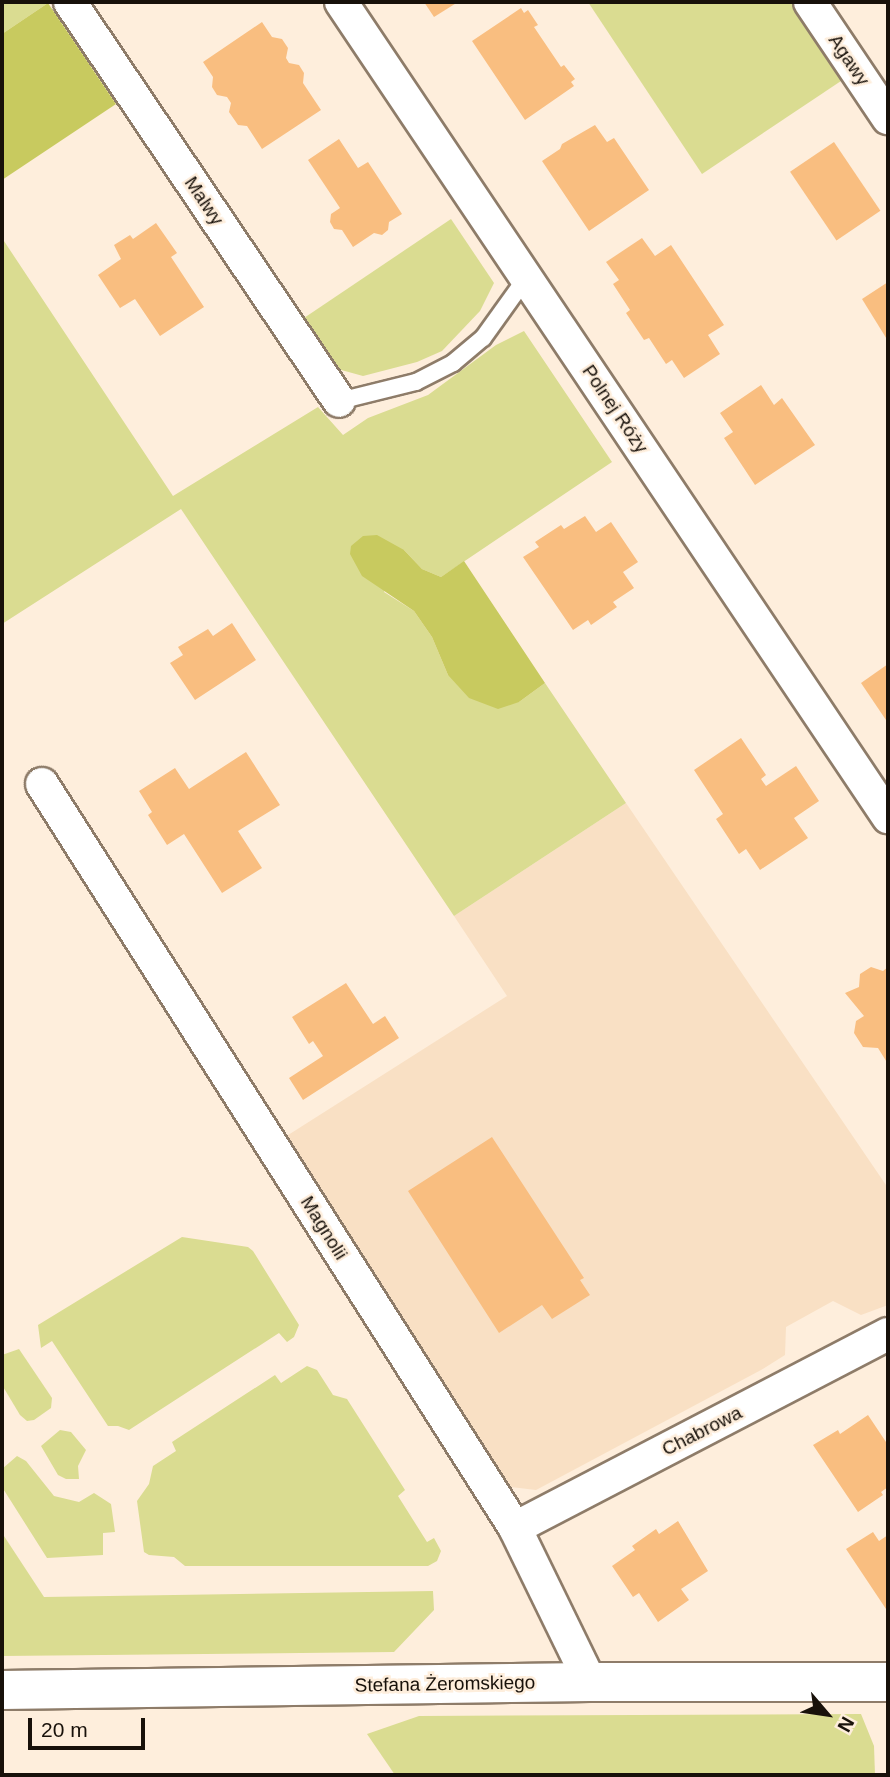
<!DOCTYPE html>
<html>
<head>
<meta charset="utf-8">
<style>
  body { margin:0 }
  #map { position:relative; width:890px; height:1777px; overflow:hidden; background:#feeedc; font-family:Helvetica,sans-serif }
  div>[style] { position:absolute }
  .built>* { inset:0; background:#f9e0c4 }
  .green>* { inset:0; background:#dadc91 }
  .forest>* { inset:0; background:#c8ca5f }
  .building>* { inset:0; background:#f9be80; transform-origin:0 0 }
  .roads { filter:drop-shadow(2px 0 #8e7c69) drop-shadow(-2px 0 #8e7c69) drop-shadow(0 2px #8e7c69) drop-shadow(0 -2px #8e7c69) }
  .service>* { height:16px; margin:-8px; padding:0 8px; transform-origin:8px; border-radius:8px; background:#fff }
  .minor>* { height:32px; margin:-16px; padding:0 16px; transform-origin:16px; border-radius:16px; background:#fff }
  .tertiary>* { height:38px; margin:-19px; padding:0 19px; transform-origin:19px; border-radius:19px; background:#fff }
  span { translate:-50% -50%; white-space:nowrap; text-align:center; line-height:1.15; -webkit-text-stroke:5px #feeedc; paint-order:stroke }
  .street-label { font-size:19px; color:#18110a }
  .frame { position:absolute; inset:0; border:4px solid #18110a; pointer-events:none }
  .north { position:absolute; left:792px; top:1679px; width:70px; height:70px; -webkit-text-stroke:5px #feeedc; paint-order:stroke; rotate:119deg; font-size:19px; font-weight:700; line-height:28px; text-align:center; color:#18110a }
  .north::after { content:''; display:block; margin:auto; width:24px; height:32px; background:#18110a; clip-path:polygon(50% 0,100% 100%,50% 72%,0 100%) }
  .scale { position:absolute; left:28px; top:1718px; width:117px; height:32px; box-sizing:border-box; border:4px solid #18110a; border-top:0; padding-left:9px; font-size:21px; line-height:24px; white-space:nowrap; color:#18110a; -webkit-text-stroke:5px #feeedc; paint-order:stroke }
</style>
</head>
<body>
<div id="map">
  <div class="built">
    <div style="clip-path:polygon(626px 803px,888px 1188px,888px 1305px,861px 1315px,833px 1301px,786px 1327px,785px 1355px,761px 1370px,536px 1490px,511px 1487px,285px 1137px,507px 996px,454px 916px)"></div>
  </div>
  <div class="green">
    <div style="clip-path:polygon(2px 2px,47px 2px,48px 3px,2px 34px)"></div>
    <div style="clip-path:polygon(588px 2px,793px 2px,844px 79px,702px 174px)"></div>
    <div style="clip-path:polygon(451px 219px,494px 283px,480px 311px,442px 351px,417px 362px,363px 376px,334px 368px,301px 320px)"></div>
    <div style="clip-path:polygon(2px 238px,173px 496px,318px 407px,343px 435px,368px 418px,428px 395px,496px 345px,524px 331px,612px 462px,441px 577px,422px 569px,404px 550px,384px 592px,414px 611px,432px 637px,448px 675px,519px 702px,545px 683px,626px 803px,454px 916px,181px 509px,2px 624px)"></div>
    <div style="clip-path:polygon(182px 1237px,248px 1247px,253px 1251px,299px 1325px,294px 1337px,287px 1342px,279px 1333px,129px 1430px,118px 1426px,108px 1426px,52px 1341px,41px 1348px,38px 1325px)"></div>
    <div style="clip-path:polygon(19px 1349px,52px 1398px,51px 1408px,34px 1420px,27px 1421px,20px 1415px,2px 1385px,2px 1355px)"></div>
    <div style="clip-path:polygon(307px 1366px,317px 1370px,333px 1395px,347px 1399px,405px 1490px,398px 1496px,427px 1542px,434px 1538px,441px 1551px,437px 1561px,428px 1566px,185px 1566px,174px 1557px,149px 1555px,144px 1552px,137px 1501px,149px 1484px,153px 1466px,176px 1451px,172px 1442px,275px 1375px,281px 1383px)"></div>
    <div style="clip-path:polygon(60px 1430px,71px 1432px,86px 1450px,78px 1466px,79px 1479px,66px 1479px,58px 1475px,41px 1446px)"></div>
    <div style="clip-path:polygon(17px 1456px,26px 1461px,54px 1496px,79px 1502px,94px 1493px,111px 1504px,115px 1532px,103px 1533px,103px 1555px,47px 1558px,2px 1487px,2px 1469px)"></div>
    <div style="clip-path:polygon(2px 1533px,44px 1597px,433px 1591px,434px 1610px,394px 1652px,2px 1656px)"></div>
    <div style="clip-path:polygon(861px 1714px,874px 1746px,875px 1775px,395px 1775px,367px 1734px,419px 1716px)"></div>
  </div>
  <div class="forest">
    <div style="clip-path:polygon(48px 3px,116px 104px,2px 180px,2px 34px)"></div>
    <div style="clip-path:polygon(377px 535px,404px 550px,422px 569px,441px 577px,464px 561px,545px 683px,519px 702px,498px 709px,469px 698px,448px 675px,432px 637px,414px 611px,362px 576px,350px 554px,351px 546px,363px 536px)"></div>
  </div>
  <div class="building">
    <div style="clip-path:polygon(424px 2px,458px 2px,434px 17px)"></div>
    <div style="clip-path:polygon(521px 8px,524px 13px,528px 10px,538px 25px,534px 27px,561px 67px,564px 65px,575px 79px,571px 82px,574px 86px,525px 120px,472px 41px)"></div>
    <div style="clip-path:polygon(262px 22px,272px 37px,282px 39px,288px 48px,286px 58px,289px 63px,299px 65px,304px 73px,303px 83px,321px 110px,262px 149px,247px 126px,238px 125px,229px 112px,231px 103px,227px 97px,217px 95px,212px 87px,213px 77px,203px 62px)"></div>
    <div style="clip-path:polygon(595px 125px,607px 142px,614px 138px,649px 190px,589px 231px,542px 161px,560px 149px,562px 144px)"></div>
    <div style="clip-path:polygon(339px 139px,358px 168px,368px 162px,402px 214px,389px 222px,388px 230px,382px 235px,374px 233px,353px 247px,342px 230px,334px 229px,330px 222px,331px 214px,340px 208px,308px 160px)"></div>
    <div style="left:834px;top:142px;width:83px;height:53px;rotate:56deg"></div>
    <div style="clip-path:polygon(156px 223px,177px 253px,171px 257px,204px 307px,160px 336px,135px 299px,120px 308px,98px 275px,121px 259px,114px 245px,130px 235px,133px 239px)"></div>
    <div style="clip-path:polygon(642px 238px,655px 256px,671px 245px,724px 325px,708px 335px,720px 354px,684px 378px,672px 360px,666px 364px,649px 338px,644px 340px,626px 313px,630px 310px,613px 284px,619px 280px,606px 262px)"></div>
    <div style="clip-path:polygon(888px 282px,888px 341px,862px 299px)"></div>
    <div style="clip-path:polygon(761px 385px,774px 405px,782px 398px,815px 445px,755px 485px,724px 438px,733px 432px,720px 413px)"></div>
    <div style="clip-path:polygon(585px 516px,596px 532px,611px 522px,638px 562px,623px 572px,634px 588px,613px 602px,617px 607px,591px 625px,588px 620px,573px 630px,523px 557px,539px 547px,535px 542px,561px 525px,564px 529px)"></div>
    <div style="clip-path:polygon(232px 623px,256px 660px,195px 700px,170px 663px,183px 655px,178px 647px,208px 629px,213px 636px)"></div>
    <div style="clip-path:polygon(888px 664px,888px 723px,861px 683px)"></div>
    <div style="clip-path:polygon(741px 738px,766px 775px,761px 779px,766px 786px,796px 766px,819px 801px,794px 818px,808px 838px,760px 870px,746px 849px,739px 854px,716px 819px,723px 814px,694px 770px)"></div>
    <div style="clip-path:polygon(246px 752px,280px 805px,238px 831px,262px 868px,222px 893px,184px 834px,167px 845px,148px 815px,152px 812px,139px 791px,175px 768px,189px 789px)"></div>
    <div style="clip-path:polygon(871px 967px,883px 971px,888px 967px,888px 1064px,878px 1048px,863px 1047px,854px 1033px,856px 1021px,864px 1016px,845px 993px,859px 987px,860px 974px)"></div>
    <div style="clip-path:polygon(346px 983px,373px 1024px,385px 1016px,399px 1038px,303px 1100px,289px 1078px,323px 1056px,313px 1041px,309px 1044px,292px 1017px)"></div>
    <div style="clip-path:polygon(492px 1137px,584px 1278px,580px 1280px,590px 1295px,552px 1319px,542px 1305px,499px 1333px,408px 1191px)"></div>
    <div style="clip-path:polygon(868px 1415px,888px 1445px,888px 1487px,881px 1492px,883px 1495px,858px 1512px,813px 1445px,838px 1430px,840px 1434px)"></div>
    <div style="clip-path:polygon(678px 1521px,708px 1571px,681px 1589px,689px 1600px,658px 1622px,639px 1593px,633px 1597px,612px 1566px,635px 1550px,632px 1546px,656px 1529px,659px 1534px)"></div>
    <div style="clip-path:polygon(873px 1532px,879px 1541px,888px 1535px,888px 1612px,846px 1549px)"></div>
  </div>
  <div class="roads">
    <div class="service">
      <div style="left:339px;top:401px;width:79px;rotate:-13.9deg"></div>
      <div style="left:416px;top:382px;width:42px;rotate:-27.2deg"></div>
      <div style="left:453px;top:363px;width:39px;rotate:-40deg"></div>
      <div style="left:483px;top:338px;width:74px;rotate:-54.4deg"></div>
    </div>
    <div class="minor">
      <div style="left:70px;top:2px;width:481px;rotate:56deg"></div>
      <div style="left:341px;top:2px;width:982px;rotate:56.13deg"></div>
      <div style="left:810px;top:2px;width:140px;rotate:56.1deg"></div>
      <div style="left:42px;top:784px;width:882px;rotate:57.55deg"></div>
      <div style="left:515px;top:1528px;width:171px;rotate:64deg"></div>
      <div style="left:515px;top:1528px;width:420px;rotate:-27.5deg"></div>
    </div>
    <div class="tertiary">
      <div style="left:2px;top:1690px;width:588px;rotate:-0.78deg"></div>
      <div style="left:590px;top:1682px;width:298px"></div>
    </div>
  </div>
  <div class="street-label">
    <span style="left:849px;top:60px;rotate:56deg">Agawy</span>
    <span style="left:204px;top:201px;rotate:56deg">Malwy</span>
    <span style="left:615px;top:409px;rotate:56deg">Polnej Róży</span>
    <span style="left:324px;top:1228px;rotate:58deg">Magnolii</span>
    <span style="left:702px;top:1431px;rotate:-27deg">Chabrowa</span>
    <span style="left:445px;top:1684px;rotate:-1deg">Stefana Żeromskiego</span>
  </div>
  <div class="frame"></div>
  <div class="north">N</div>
  <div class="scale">20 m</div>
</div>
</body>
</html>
